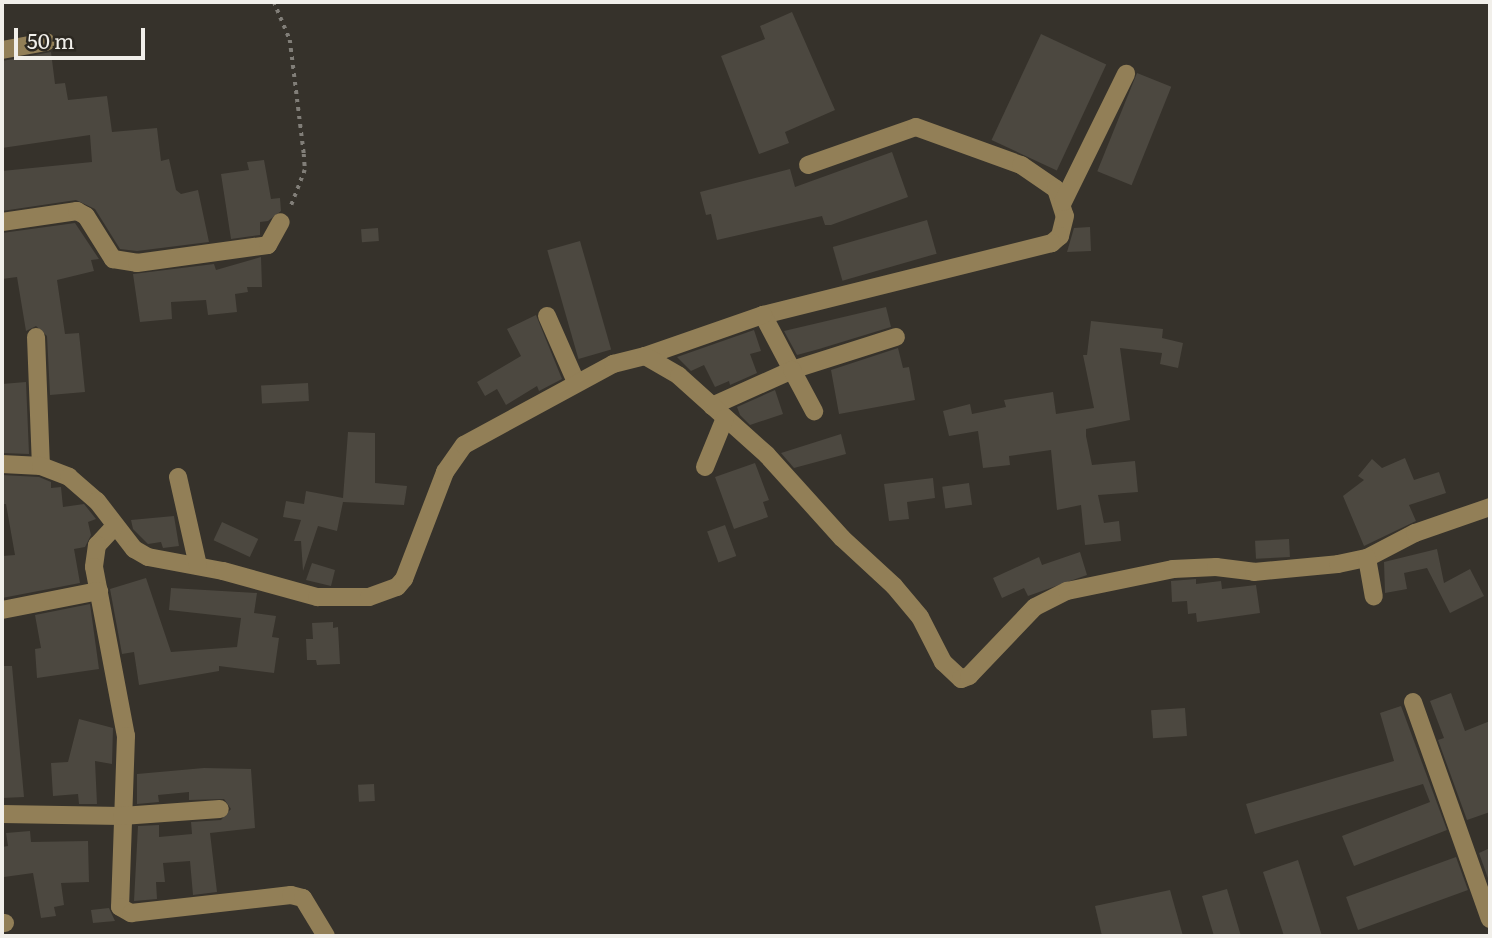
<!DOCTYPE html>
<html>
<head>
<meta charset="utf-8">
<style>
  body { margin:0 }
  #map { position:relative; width:1492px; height:938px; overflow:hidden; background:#36322b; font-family:Literata,serif }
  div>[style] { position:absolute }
  .building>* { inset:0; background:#4c4840; transform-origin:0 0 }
  .path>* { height:3.5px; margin-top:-1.75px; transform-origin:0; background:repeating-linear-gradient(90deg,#817e78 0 3.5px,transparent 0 8.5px) }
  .minor>* { height:18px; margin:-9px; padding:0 9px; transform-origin:9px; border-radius:9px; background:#927f57 }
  span { translate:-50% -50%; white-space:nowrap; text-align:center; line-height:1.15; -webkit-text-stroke:7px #2c2821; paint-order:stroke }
  .frame { position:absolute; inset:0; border:4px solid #f1efea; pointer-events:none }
  .scale { position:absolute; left:14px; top:28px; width:131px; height:32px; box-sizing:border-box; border:4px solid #f1efea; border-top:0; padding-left:9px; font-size:21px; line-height:24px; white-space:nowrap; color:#f1efea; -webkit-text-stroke:5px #2c2821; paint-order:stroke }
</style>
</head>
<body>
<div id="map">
  <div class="building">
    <div style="clip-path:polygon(792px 12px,835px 110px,785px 132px,789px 143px,759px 154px,721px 56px,765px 39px,760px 26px)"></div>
    <div style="left:1041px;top:34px;width:72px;height:117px;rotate:25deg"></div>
    <div style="clip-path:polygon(51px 52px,55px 84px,65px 83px,68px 100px,107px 96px,112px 132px,157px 128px,161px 161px,169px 159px,176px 190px,181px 194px,198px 190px,209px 242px,137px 251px,120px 249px,95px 209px,76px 200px,2px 211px,2px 171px,92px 162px,90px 135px,2px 148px,2px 61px)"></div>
    <div style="left:1137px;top:73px;width:37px;height:106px;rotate:22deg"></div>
    <div style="clip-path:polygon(892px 152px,908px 197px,831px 225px,825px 225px,822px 216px,717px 240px,711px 214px,706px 215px,700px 192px,790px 169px,795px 187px)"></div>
    <div style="clip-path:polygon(264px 160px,271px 199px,280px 198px,281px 211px,268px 221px,260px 222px,260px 235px,231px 239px,221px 174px,249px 170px,247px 162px)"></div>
    <div style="left:927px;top:220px;width:35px;height:98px;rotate:74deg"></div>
    <div style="clip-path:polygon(75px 223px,99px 259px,91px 260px,94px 271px,57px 280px,65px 334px,79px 333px,85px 392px,50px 395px,47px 336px,36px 326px,26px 331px,17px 277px,2px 279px,2px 233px)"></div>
    <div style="clip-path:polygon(1090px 227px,1091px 251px,1067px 252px,1074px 228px)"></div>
    <div style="left:378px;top:228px;width:13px;height:17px;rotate:86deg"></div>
    <div style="left:580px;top:241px;width:113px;height:34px;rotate:74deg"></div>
    <div style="clip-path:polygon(261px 257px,262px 287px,247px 287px,248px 292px,235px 294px,237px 312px,208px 315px,206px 300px,171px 302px,172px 319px,140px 322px,133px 274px,214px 264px,216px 270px)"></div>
    <div style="clip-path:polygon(886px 307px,891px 327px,819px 349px,797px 355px,784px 331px)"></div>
    <div style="clip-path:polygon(536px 315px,562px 379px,539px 391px,537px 386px,506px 405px,497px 389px,485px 396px,477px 382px,521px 356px,507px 329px)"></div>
    <div style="clip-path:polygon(1091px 321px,1163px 329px,1162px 338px,1183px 343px,1178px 368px,1160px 364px,1162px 353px,1120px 348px,1130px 420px,1086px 429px,1086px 436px,1092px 465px,1135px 461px,1138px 492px,1098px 495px,1104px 523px,1119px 521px,1121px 541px,1085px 545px,1081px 505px,1057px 510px,1051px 450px,1009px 456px,1010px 465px,983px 468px,978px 431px,949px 436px,943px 411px,970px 404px,972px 414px,1006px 407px,1004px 400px,1053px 392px,1056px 414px,1094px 408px,1083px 355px,1087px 355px)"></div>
    <div style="clip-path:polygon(754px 330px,761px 351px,750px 354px,757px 373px,730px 385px,729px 381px,715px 387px,704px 365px,691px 371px,677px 357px)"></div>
    <div style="clip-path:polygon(898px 348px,903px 368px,909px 367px,915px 400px,839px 414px,831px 370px)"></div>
    <div style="clip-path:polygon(26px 382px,29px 454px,2px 453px,2px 384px)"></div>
    <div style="left:308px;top:383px;width:18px;height:47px;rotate:87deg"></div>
    <div style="clip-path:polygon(775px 390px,783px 414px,750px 425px,740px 415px,737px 407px)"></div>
    <div style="clip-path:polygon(348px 432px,375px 433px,375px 483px,407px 486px,404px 505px,343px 502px,337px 531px,318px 526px,303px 571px,301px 541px,294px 541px,301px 520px,283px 517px,286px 501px,304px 504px,306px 491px,343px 498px)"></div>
    <div style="clip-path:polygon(841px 434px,846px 454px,794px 468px,781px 453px)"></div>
    <div style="clip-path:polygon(1405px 458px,1414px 480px,1439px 472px,1446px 493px,1409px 505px,1416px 521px,1364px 546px,1343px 496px,1364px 480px,1358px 476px,1372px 459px,1382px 468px)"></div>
    <div style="clip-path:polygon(755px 463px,769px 500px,763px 502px,768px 517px,734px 529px,715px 477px)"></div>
    <div style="clip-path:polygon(2px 475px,39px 477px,51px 482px,51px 488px,61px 487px,63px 507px,84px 504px,96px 519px,88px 522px,91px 535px,85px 547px,74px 549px,80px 583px,2px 598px,2px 556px,15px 555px,6px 504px,2px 504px)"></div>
    <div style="clip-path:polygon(933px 478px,935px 498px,907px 502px,909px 519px,889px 521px,884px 484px)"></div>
    <div style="left:969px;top:483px;width:22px;height:27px;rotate:82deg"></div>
    <div style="clip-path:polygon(174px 516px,179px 546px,163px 548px,161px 542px,148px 544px,133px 529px,131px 520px)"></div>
    <div style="left:222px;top:522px;width:40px;height:20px;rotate:25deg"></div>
    <div style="left:725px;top:525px;width:33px;height:19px;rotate:70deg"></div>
    <div style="left:1289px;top:539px;width:18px;height:34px;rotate:87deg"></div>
    <div style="clip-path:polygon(1437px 549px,1444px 583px,1470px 569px,1484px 596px,1450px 613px,1427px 568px,1404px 573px,1407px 589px,1385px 593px,1384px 562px)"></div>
    <div style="clip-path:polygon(1080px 552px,1087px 575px,1028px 596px,1024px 588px,1002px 598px,993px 578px,1039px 557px,1042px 565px)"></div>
    <div style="clip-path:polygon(312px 563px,335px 570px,331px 586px,306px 580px)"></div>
    <div style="clip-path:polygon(146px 578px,171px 652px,237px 647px,241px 618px,169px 610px,171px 588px,257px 593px,254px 613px,276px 616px,272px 637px,279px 638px,274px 673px,219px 666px,219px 671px,139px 685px,134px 652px,122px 654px,110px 589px)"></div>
    <div style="clip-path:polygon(1196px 579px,1196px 584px,1221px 581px,1222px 589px,1256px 585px,1260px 613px,1197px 622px,1196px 613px,1188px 614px,1187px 601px,1172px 602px,1171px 581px)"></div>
    <div style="clip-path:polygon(90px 604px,99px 669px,37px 678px,35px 649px,41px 648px,35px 615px)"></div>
    <div style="clip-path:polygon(333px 622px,333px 628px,338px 627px,340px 664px,317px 665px,316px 660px,307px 660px,306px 639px,313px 639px,312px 623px)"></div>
    <div style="clip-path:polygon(2px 666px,12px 666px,24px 797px,2px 798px)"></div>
    <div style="clip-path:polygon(1451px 693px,1465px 731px,1490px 721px,1490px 812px,1467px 820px,1438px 740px,1444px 738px,1430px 701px)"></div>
    <div style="clip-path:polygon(1401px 706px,1447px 830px,1354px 866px,1342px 836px,1430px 802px,1423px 784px,1255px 834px,1246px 804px,1394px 761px,1380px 713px)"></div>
    <div style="left:1185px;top:708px;width:28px;height:34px;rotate:86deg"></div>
    <div style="clip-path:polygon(79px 719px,113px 728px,112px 764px,95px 761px,97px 804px,79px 804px,78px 794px,53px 796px,51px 763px,68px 762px)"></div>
    <div style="clip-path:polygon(204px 768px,251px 769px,255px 828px,210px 833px,217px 892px,193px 895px,190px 861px,163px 863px,165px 882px,156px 882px,157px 899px,134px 901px,138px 826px,159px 825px,159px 837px,192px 834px,191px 822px,221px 820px,231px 809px,224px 799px,189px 800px,189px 792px,158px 795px,159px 802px,137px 804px,137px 774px)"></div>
    <div style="left:374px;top:784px;width:17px;height:16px;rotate:87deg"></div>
    <div style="clip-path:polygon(30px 831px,31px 842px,88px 841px,89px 882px,61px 883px,64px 905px,54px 907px,56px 916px,41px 918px,33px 873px,4px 877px,2px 847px,8px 846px,6px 833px)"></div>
    <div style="clip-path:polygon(1490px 848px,1490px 880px,1489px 881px,1479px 853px)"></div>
    <div style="left:1456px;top:857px;width:35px;height:117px;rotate:70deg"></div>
    <div style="clip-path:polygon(1298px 860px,1322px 936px,1284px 936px,1263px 872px)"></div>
    <div style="clip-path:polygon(1227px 889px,1241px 936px,1214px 936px,1202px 896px)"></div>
    <div style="clip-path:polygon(1170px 890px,1183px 936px,1102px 936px,1095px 906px)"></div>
    <div style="clip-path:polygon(109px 908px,115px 921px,93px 923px,91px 910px)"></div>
  </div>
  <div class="path">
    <div style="left:274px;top:2px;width:41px;rotate:67.2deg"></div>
    <div style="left:290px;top:40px;width:115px;rotate:83deg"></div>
    <div style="left:304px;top:154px;width:16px;rotate:86deg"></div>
    <div style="left:305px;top:170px;width:42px;rotate:111deg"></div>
  </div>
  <div class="minor">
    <div style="left:2px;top:50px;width:45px;rotate:-10.3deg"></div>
    <div style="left:808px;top:165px;width:114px;rotate:-19.4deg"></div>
    <div style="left:916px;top:127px;width:112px;rotate:19.9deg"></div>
    <div style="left:1021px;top:165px;width:42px;rotate:34.4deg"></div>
    <div style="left:1056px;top:189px;width:28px;rotate:72deg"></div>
    <div style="left:1065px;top:216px;width:21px;rotate:104deg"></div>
    <div style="left:1060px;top:236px;width:11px;rotate:139deg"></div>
    <div style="left:1052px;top:243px;width:298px;rotate:166deg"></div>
    <div style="left:763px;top:315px;width:62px;rotate:62.2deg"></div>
    <div style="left:792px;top:370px;width:109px;rotate:-17.6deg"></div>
    <div style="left:1063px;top:202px;width:143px;rotate:-63.8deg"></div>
    <div style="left:2px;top:222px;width:76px;rotate:-8.3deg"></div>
    <div style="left:77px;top:211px;width:10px;rotate:29deg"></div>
    <div style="left:86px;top:216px;width:51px;rotate:57.9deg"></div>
    <div style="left:113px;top:259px;width:24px;rotate:9deg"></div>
    <div style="left:137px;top:263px;width:132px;rotate:-7.8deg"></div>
    <div style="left:268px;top:245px;width:26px;rotate:-61deg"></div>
    <div style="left:547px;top:316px;width:72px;rotate:66.3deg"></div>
    <div style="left:36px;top:337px;width:129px;rotate:87.8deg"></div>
    <div style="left:645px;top:356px;width:125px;rotate:-19.2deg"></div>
    <div style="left:712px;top:406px;width:88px;rotate:-24.2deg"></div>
    <div style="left:792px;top:370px;width:47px;rotate:61.8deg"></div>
    <div style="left:2px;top:464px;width:39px;rotate:3deg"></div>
    <div style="left:41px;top:466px;width:30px;rotate:21deg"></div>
    <div style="left:69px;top:477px;width:37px;rotate:41deg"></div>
    <div style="left:97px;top:501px;width:61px;rotate:52.4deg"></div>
    <div style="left:134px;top:549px;width:16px;rotate:30deg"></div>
    <div style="left:148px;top:557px;width:76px;rotate:10.6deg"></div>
    <div style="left:223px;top:571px;width:98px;rotate:15.5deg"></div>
    <div style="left:317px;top:597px;width:52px"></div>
    <div style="left:369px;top:597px;width:30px;rotate:-20deg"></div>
    <div style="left:397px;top:587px;width:11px;rotate:-49deg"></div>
    <div style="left:404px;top:579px;width:115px;rotate:-69deg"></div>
    <div style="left:445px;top:472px;width:33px;rotate:-55deg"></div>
    <div style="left:464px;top:445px;width:170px;rotate:-28.5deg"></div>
    <div style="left:613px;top:364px;width:33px;rotate:-14deg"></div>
    <div style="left:645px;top:356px;width:39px;rotate:30deg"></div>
    <div style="left:679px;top:376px;width:118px;rotate:41.9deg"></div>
    <div style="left:767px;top:455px;width:112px;rotate:47.9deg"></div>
    <div style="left:842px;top:538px;width:71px;rotate:42.7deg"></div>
    <div style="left:894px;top:586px;width:40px;rotate:50deg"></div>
    <div style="left:920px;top:617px;width:51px;rotate:62.9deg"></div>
    <div style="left:943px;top:662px;width:25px;rotate:43deg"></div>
    <div style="left:961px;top:679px;width:9px;rotate:-21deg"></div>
    <div style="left:969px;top:676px;width:95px;rotate:-46.3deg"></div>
    <div style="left:1035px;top:607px;width:36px;rotate:-27deg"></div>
    <div style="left:1067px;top:591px;width:108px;rotate:-11.7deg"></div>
    <div style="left:1173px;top:569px;width:43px;rotate:-2.7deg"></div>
    <div style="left:1216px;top:567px;width:38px;rotate:7deg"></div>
    <div style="left:1254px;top:572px;width:84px;rotate:-5.4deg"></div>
    <div style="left:1338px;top:564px;width:30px;rotate:-12deg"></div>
    <div style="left:1367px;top:558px;width:54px;rotate:-27.5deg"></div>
    <div style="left:1415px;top:533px;width:79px;rotate:-19.1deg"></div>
    <div style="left:705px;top:467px;width:53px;rotate:-67.8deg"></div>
    <div style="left:178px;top:477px;width:91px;rotate:77.3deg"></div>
    <div style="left:114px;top:527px;width:25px;rotate:133deg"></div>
    <div style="left:97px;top:545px;width:22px;rotate:98deg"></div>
    <div style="left:94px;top:567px;width:172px;rotate:79.3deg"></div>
    <div style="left:126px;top:736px;width:171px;rotate:92deg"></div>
    <div style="left:120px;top:907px;width:13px;rotate:29deg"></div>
    <div style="left:131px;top:913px;width:161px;rotate:-6.4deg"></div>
    <div style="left:291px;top:895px;width:12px;rotate:14deg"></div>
    <div style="left:303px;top:898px;width:44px;rotate:58.8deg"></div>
    <div style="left:1367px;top:558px;width:39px;rotate:80deg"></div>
    <div style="left:2px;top:610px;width:99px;rotate:-11.1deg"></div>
    <div style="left:1413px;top:702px;width:230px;rotate:70.5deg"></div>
    <div style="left:2px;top:814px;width:120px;rotate:1deg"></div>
    <div style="left:122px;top:816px;width:98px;rotate:-4.1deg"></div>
    <div style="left:2px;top:923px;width:3px"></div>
  </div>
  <div class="frame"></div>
  <div class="scale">50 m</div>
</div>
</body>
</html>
